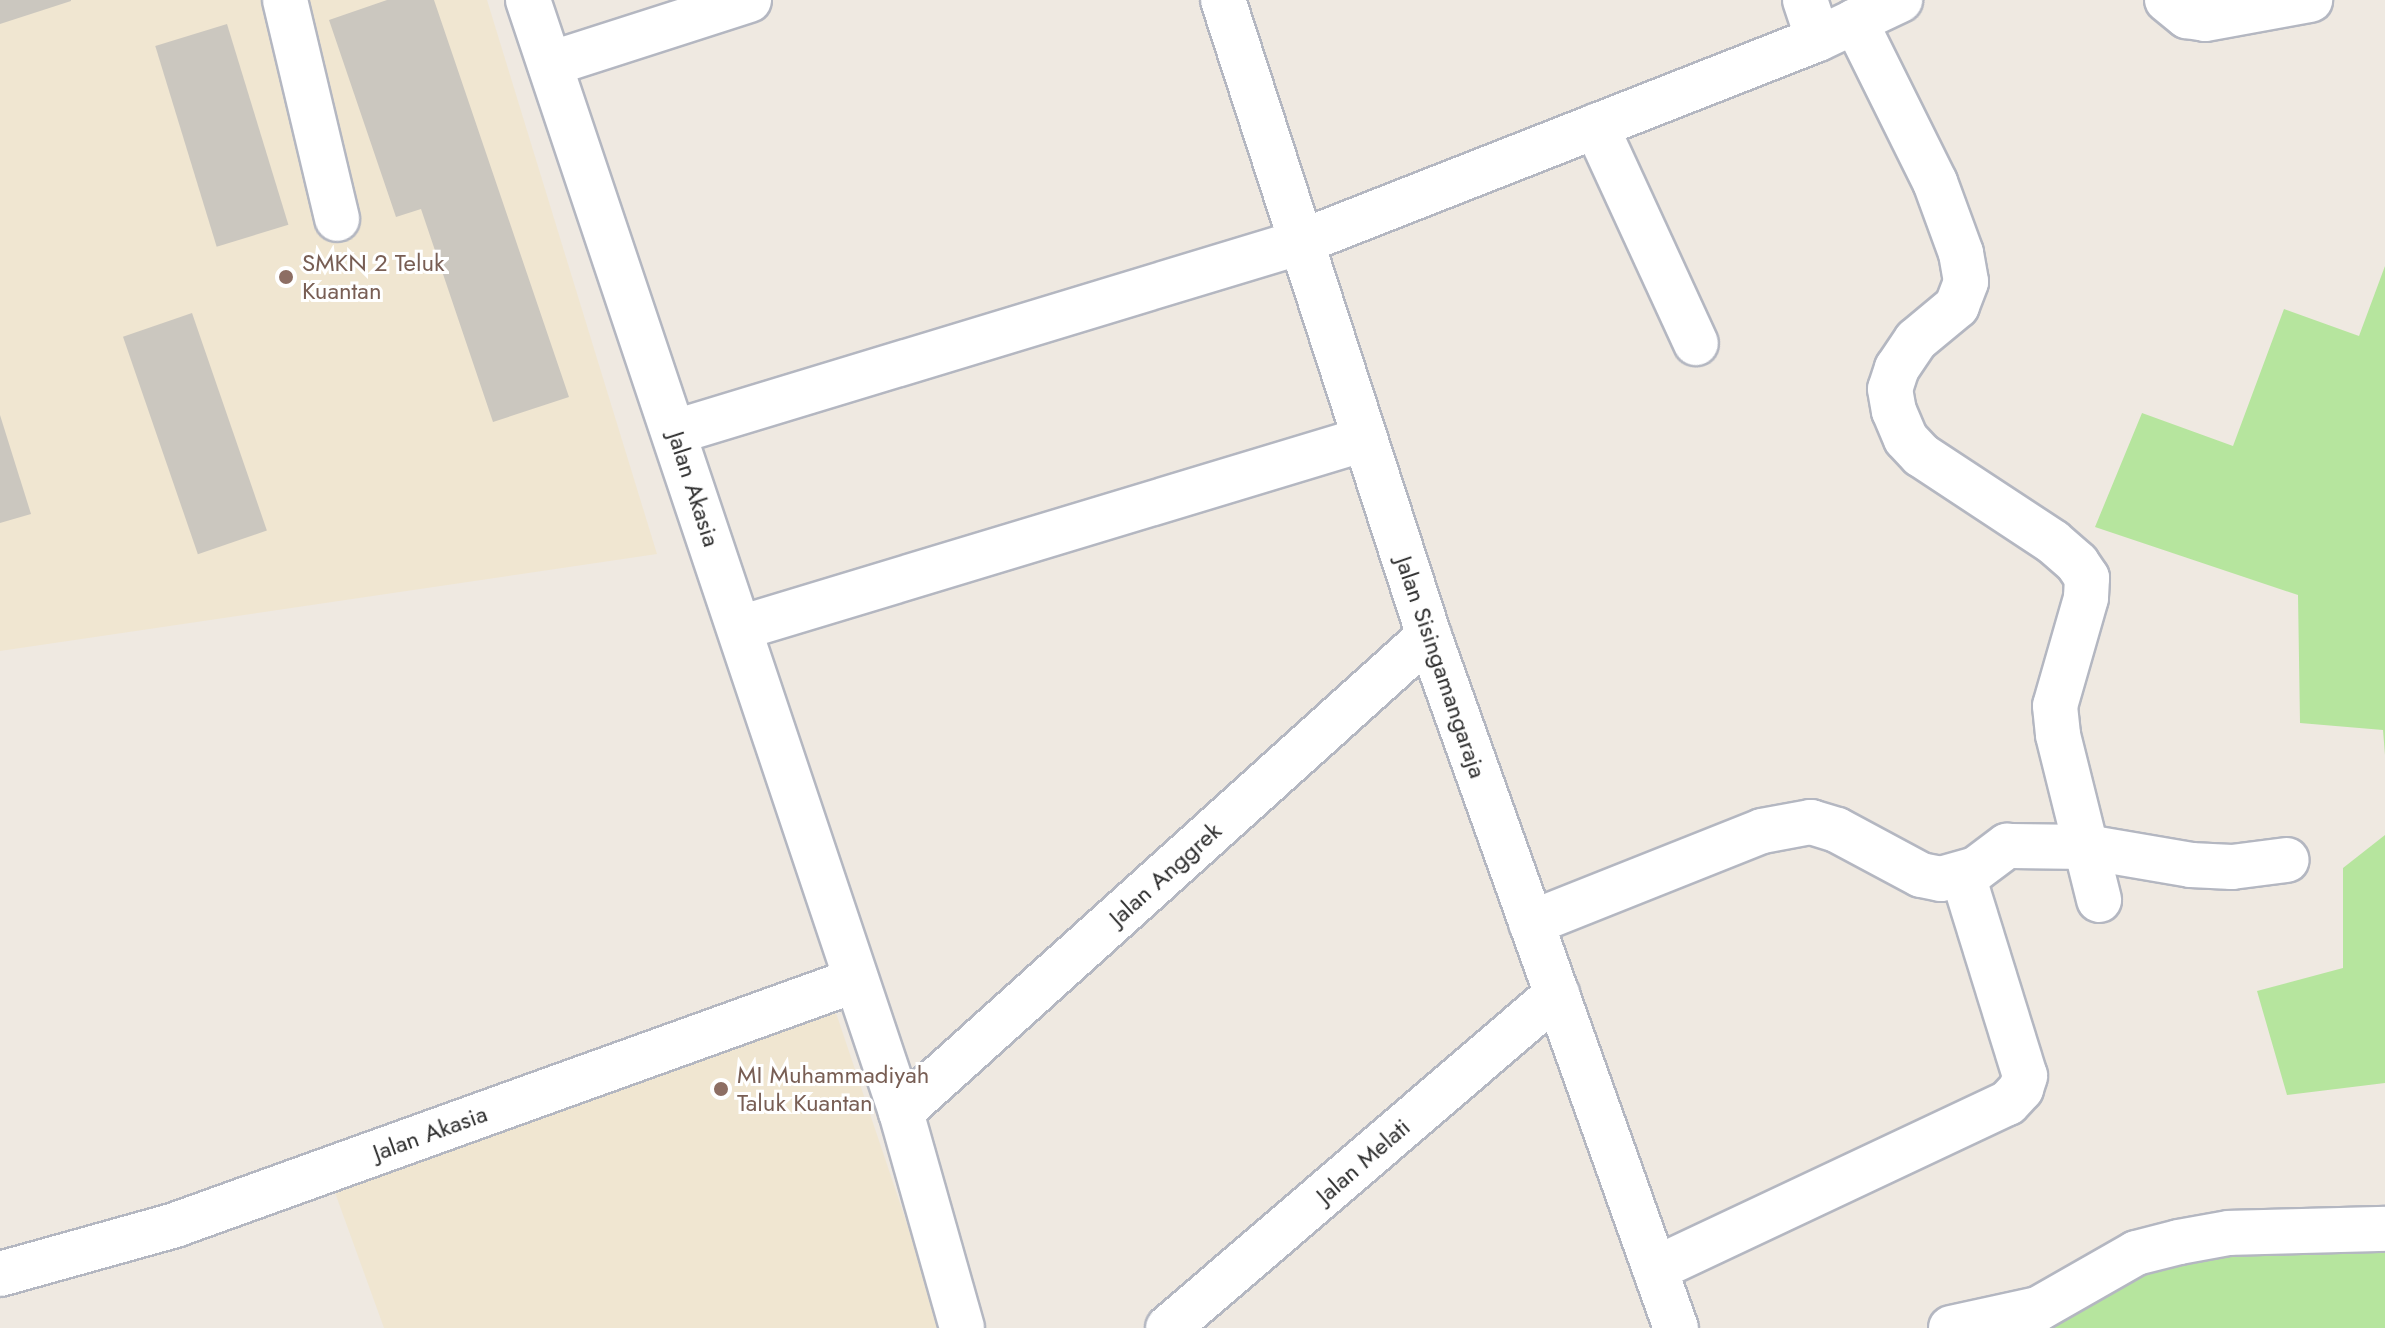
<!DOCTYPE html>
<html>
<head>
<meta charset="utf-8">
<style>
  body { margin:0 }
  #map { position:relative; width:2385px; height:1328px; overflow:hidden; background:#efe9e1; font-family:Jost,sans-serif }
  div>[style] { position:absolute }
  .education>* { inset:0; background:#f0e6d1 }
  .green>* { inset:0; background:#b6e59e }
  .building>* { inset:0; background:#cbc7bf; transform-origin:0 0 }
  .roads { filter:drop-shadow(2px 0 #b4b7c1) drop-shadow(-2px 0 #b4b7c1) drop-shadow(0 2px #b4b7c1) drop-shadow(0 -2px #b4b7c1) }
  .minor>* { height:44px; margin:-22px; padding:0 22px; transform-origin:22px; border-radius:22px; background:#fff }
  .dots>* { width:22px; height:22px; translate:-50% -50%; box-sizing:border-box; border:4px solid #fff; border-radius:50% }
  span { translate:-50% -50%; white-space:nowrap; text-align:center; line-height:1.15; -webkit-text-stroke:6px #fff; paint-order:stroke }
  .education-label { font-size:24px; color:#785e54 }
  .left { translate:0 -50%; text-align:left }
  .street-label { font-size:24px; color:#2e2e2e }
</style>
</head>
<body>
<div id="map">
  <div class="education">
    <div style="clip-path:polygon(0 0,487px 0,657px 554px,0 651px)"></div>
    <div style="clip-path:polygon(832px 1001px,942px 1328px,384px 1328px,329px 1176px)"></div>
  </div>
  <div class="green">
    <div style="clip-path:polygon(2385px 266px,2385px 755px,2383px 730px,2300px 723px,2298px 595px,2095px 527px,2142px 413px,2233px 446px,2284px 309px,2359px 336px)"></div>
    <div style="clip-path:polygon(2385px 835px,2385px 1083px,2287px 1095px,2257px 991px,2343px 968px,2343px 868px)"></div>
    <div style="clip-path:polygon(2385px 1234px,2385px 1328px,1942px 1328px,2128px 1249px)"></div>
  </div>
  <div class="building">
    <div style="clip-path:polygon(0 0,71px 0,71px 1px,0 24px)"></div>
    <div style="clip-path:polygon(387px 0,434px 0,569px 397px,493px 422px,421px 209px,396px 217px,329px 20px)"></div>
    <div style="left:227px;top:24px;width:210px;height:75px;rotate:73deg"></div>
    <div style="left:192px;top:313px;width:230px;height:73px;rotate:71deg"></div>
    <div style="clip-path:polygon(0 415px,31px 514px,0 523px)"></div>
  </div>
  <div class="roads">
    <div class="minor">
      <div style="left:285px;top:0;width:225px;rotate:76.6deg"></div>
      <div style="left:528px;top:0;width:1173px;rotate:71.46deg"></div>
      <div style="left:901px;top:1112px;width:224px;rotate:74.2deg"></div>
      <div style="left:1223px;top:0;width:669px;rotate:72.05deg"></div>
      <div style="left:1429px;top:636px;width:735px;rotate:70.36deg"></div>
      <div style="left:1805px;top:0;width:41px;rotate:71.6deg"></div>
      <div style="left:2167px;top:0;width:26px;rotate:39deg"></div>
      <div style="left:2187px;top:16px;width:18px;rotate:9deg"></div>
      <div style="left:2205px;top:19px;width:107px;rotate:-10.3deg"></div>
      <div style="left:1855px;top:21px;width:180px;rotate:63.6deg"></div>
      <div style="left:1935px;top:182px;width:76px;rotate:69.9deg"></div>
      <div style="left:1961px;top:253px;width:29px;rotate:80deg"></div>
      <div style="left:1966px;top:282px;width:26px;rotate:111deg"></div>
      <div style="left:1957px;top:306px;width:53px;rotate:140.3deg"></div>
      <div style="left:1916px;top:340px;width:34px;rotate:124deg"></div>
      <div style="left:1897px;top:368px;width:22px;rotate:108deg"></div>
      <div style="left:1890px;top:389px;width:22px;rotate:80deg"></div>
      <div style="left:1894px;top:411px;width:30px;rotate:67deg"></div>
      <div style="left:1906px;top:439px;width:22px;rotate:47deg"></div>
      <div style="left:1921px;top:455px;width:158px;rotate:33.4deg"></div>
      <div style="left:2053px;top:542px;width:32px;rotate:41deg"></div>
      <div style="left:2077px;top:563px;width:18px;rotate:56deg"></div>
      <div style="left:2087px;top:578px;width:20px;rotate:93deg"></div>
      <div style="left:2086px;top:598px;width:112px;rotate:106deg"></div>
      <div style="left:2055px;top:706px;width:29px;rotate:84deg"></div>
      <div style="left:2058px;top:735px;width:170px;rotate:76deg"></div>
      <div style="left:550px;top:64px;width:209px;rotate:-17.8deg"></div>
      <div style="left:1596px;top:126px;width:239px;rotate:65.3deg"></div>
      <div style="left:675px;top:432px;width:654px;rotate:-16.88deg"></div>
      <div style="left:1301px;top:242px;width:555px;rotate:-21.44deg"></div>
      <div style="left:1818px;top:39px;width:91px;rotate:-25.4deg"></div>
      <div style="left:740px;top:628px;width:653px;rotate:-16.83deg"></div>
      <div style="left:1531px;top:923px;width:249px;rotate:-21.7deg"></div>
      <div style="left:1762px;top:831px;width:50px;rotate:-10.4deg"></div>
      <div style="left:1811px;top:822px;width:27px;rotate:17deg"></div>
      <div style="left:1837px;top:830px;width:95px;rotate:28.2deg"></div>
      <div style="left:1921px;top:875px;width:20px;rotate:11deg"></div>
      <div style="left:1941px;top:879px;width:36px;rotate:-16deg"></div>
      <div style="left:1976px;top:869px;width:39px;rotate:-37deg"></div>
      <div style="left:2007px;top:846px;width:79px;rotate:0.7deg"></div>
      <div style="left:2086px;top:847px;width:107px;rotate:9.7deg"></div>
      <div style="left:2191px;top:865px;width:41px;rotate:2.8deg"></div>
      <div style="left:2232px;top:867px;width:55px;rotate:-7.3deg"></div>
      <div style="left:901px;top:1112px;width:711px;rotate:-42.04deg"></div>
      <div style="left:1655px;top:1269px;width:390px;rotate:-25.2deg"></div>
      <div style="left:2008px;top:1103px;width:19px;rotate:-47deg"></div>
      <div style="left:2021px;top:1089px;width:14px;rotate:-73deg"></div>
      <div style="left:2025px;top:1076px;width:209px;rotate:-107.2deg"></div>
      <div style="left:0;top:1274px;width:182px;rotate:-15.6deg"></div>
      <div style="left:175px;top:1225px;width:724px;rotate:-19.79deg"></div>
      <div style="left:1168px;top:1328px;width:513px;rotate:-40.65deg"></div>
      <div style="left:1951px;top:1328px;width:89px;rotate:-12.3deg"></div>
      <div style="left:2038px;top:1309px;width:113px;rotate:-29.7deg"></div>
      <div style="left:2136px;top:1253px;width:44px;rotate:-14.3deg"></div>
      <div style="left:2179px;top:1242px;width:51px;rotate:-10.2deg"></div>
      <div style="left:2229px;top:1233px;width:156px;rotate:-1.5deg"></div>
    </div>
  </div>
  <div class="dots">
    <div style="left:286px;top:277px;background:#8d6e63"></div>
    <div style="left:721px;top:1089px;background:#8d6e63"></div>
  </div>
  <div class="education-label">
    <span class="left" style="left:302px;top:277px">SMKN 2 Teluk<br>Kuantan</span>
    <span class="left" style="left:737px;top:1089px">MI Muhammadiyah<br>Taluk Kuantan</span>
  </div>
  <div class="street-label">
    <span style="left:694px;top:489px;rotate:72deg">Jalan Akasia</span>
    <span style="left:1441px;top:667px;rotate:71deg">Jalan Sisingamangaraja</span>
    <span style="left:1165px;top:874px;rotate:-42deg">Jalan Anggrek</span>
    <span style="left:430px;top:1133px;rotate:-20deg">Jalan Akasia</span>
    <span style="left:1363px;top:1161px;rotate:-41deg">Jalan Melati</span>
  </div>
</div>
</body>
</html>
